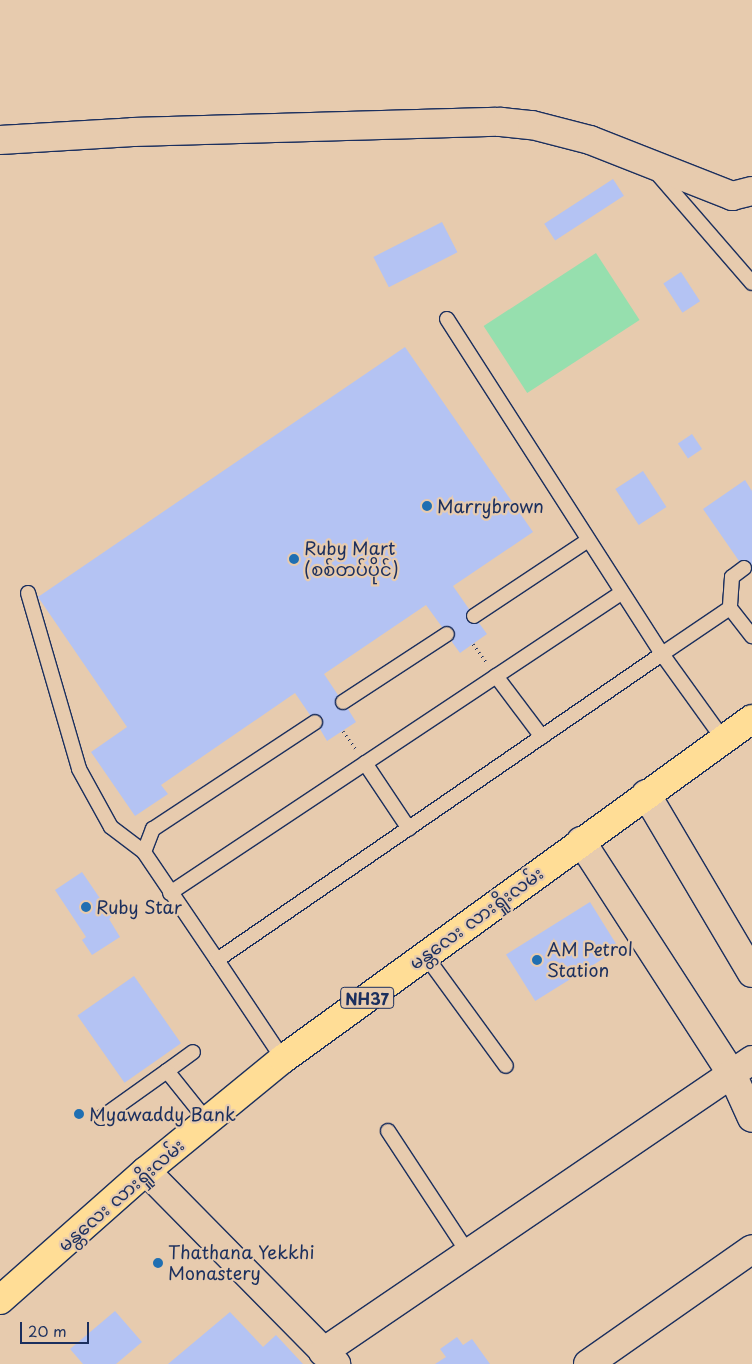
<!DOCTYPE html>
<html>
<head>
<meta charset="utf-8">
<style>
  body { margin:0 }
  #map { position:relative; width:752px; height:1364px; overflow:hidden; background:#e7cbae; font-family:"Playpen Sans","Noto Sans Myanmar",sans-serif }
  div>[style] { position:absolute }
  .green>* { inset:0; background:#96dfae; transform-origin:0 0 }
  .building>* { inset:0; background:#b4c3f3; transform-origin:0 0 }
  .path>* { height:3px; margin-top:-1.5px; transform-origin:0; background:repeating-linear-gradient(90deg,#1b2f5e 0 1px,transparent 0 5px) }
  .roads { filter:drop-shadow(1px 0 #1b2f5e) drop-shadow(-1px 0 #1b2f5e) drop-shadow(0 1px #1b2f5e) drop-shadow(0 -1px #1b2f5e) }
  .lane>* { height:14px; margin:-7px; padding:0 7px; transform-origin:7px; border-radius:7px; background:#e7cbae }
  .street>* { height:28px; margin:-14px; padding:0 14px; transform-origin:14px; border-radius:14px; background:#e7cbae }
  .highway>* { height:28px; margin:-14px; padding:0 14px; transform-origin:14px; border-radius:14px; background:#ffdd96 }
  .dots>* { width:14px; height:14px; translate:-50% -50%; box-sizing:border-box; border:2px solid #e7cbae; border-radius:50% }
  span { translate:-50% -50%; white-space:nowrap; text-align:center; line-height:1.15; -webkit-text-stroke:4.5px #e7cbae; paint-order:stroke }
  .shield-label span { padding:1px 4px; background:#e7cbae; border:1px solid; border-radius:4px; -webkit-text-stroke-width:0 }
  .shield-label { font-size:16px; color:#1b2f5e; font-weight:700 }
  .poi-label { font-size:18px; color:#1b2f5e }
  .left { translate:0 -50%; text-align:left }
  .street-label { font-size:18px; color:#1b2f5e }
  .scale { position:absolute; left:20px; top:1322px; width:69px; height:22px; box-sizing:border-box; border:2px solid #1b2f5e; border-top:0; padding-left:6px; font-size:15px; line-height:18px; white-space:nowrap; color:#1b2f5e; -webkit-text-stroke:4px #e7cbae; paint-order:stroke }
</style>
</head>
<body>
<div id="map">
  <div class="green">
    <div style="left:596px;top:253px;width:80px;height:134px;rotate:57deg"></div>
  </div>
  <div class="building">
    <div style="left:613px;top:179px;width:20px;height:82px;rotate:57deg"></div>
    <div style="left:442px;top:222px;width:34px;height:77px;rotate:63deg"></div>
    <div style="left:681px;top:272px;width:35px;height:21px;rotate:57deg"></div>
    <div style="clip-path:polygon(405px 347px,533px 532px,453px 586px,469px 609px,467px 621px,479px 623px,487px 634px,460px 653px,452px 642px,454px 629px,442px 627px,426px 605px,324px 674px,338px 695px,336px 707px,348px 709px,356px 722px,327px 741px,320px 729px,323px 718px,310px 715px,295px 693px,161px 785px,168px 794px,135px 816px,91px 752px,127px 727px,38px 597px)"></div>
    <div style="left:692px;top:434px;width:18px;height:17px;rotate:56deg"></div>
    <div style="left:643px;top:471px;width:43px;height:33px;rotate:57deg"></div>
    <div style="clip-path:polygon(745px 480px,752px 491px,752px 565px,747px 560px,739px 561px,703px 509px)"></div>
    <div style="clip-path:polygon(82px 872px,112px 916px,109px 919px,120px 937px,92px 955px,82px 940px,86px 937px,55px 890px)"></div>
    <div style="left:590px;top:902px;width:55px;height:99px;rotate:58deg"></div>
    <div style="left:134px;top:976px;width:82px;height:69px;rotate:55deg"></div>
    <div style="clip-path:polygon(115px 1311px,142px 1342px,116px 1364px,83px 1364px,70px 1349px)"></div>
    <div style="clip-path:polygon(230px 1312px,263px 1347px,276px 1335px,303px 1364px,168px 1364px)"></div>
    <div style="clip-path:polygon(457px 1337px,463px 1345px,472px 1339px,490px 1364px,435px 1364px,446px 1357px,440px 1349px)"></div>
  </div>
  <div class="path">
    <div style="left:473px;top:644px;width:22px;rotate:54deg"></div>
    <div style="left:343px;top:731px;width:21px;rotate:55deg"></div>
  </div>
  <div class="roads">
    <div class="lane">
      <div style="left:655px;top:171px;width:148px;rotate:49.1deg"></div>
      <div style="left:447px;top:319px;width:398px;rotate:57.3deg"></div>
      <div style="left:662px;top:654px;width:82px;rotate:-34.1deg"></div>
      <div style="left:744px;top:568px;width:15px;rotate:143deg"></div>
      <div style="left:732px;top:577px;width:31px;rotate:94deg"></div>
      <div style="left:730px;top:608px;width:36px;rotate:52deg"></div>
      <div style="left:28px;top:593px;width:183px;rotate:73.8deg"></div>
      <div style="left:79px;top:769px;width:66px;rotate:61.1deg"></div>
      <div style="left:111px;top:827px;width:41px;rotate:37.1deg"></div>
      <div style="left:474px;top:616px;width:136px;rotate:-33.6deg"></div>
      <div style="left:496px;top:676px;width:76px;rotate:53deg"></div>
      <div style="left:343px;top:702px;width:124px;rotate:-33.2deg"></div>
      <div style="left:365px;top:763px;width:79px;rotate:56.3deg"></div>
      <div style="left:170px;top:893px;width:542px;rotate:-33.63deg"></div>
      <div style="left:425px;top:955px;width:137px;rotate:53.9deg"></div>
      <div style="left:217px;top:960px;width:130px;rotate:-124.1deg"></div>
      <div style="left:144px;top:852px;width:25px;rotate:-69deg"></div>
      <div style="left:153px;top:829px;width:194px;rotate:-33.4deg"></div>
      <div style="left:283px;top:1059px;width:119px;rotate:-123.7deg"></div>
      <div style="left:217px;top:960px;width:540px;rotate:-34.51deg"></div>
      <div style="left:662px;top:654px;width:105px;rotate:54.3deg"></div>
      <div style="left:167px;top:1071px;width:32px;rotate:-36deg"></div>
      <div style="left:101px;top:1118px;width:81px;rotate:-35.5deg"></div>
      <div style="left:167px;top:1071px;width:64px;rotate:51.3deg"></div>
      <div style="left:388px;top:1131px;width:146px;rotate:56.7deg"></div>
    </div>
    <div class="street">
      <div style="left:0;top:140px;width:133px;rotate:-3.4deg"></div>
      <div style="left:133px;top:132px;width:368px;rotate:-1.6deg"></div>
      <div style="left:501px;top:122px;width:31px;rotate:6deg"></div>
      <div style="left:532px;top:125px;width:60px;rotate:14.5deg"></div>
      <div style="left:590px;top:140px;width:153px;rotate:21.5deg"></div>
      <div style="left:732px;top:196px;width:21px;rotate:-14deg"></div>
      <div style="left:646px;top:794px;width:208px;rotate:59.4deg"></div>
      <div style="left:581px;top:841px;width:278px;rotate:57.1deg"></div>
      <div style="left:732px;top:1074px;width:48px;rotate:65.6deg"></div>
      <div style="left:146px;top:1171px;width:271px;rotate:45.4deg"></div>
      <div style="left:323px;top:1352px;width:519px;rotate:-34.24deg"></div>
      <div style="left:588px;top:1364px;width:200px;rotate:-35deg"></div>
    </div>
    <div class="highway">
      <div style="left:0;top:1300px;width:195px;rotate:-41.5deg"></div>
      <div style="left:146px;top:1171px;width:177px;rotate:-39.3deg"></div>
      <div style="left:283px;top:1059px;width:579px;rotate:-35.94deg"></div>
    </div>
  </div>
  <div class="dots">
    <div style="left:427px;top:506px;background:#1f6fb2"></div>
    <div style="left:294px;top:559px;background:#1f6fb2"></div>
    <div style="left:86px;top:907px;background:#1f6fb2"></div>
    <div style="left:537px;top:960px;background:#1f6fb2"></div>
    <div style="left:79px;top:1114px;background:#1f6fb2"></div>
    <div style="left:158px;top:1263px;background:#1f6fb2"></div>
  </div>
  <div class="shield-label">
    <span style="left:367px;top:998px">NH37</span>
  </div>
  <div class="poi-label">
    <span class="left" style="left:437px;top:506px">Marrybrown</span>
    <span class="left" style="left:304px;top:559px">Ruby Mart<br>(စစ်တပ်ပိုင်)</span>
    <span class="left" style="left:96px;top:907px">Ruby Star</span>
    <span class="left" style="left:547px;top:960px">AM Petrol<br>Station</span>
    <span class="left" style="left:89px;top:1114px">Myawaddy Bank</span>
    <span class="left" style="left:168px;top:1263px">Thathana Yekkhi<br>Monastery</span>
  </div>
  <div class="street-label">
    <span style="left:476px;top:918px;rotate:-36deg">မန္တလေး လားရှိုးလမ်း</span>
    <span style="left:121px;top:1195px;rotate:-41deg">မန္တလေး လားရှိုးလမ်း</span>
  </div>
  <div class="scale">20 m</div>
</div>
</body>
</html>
